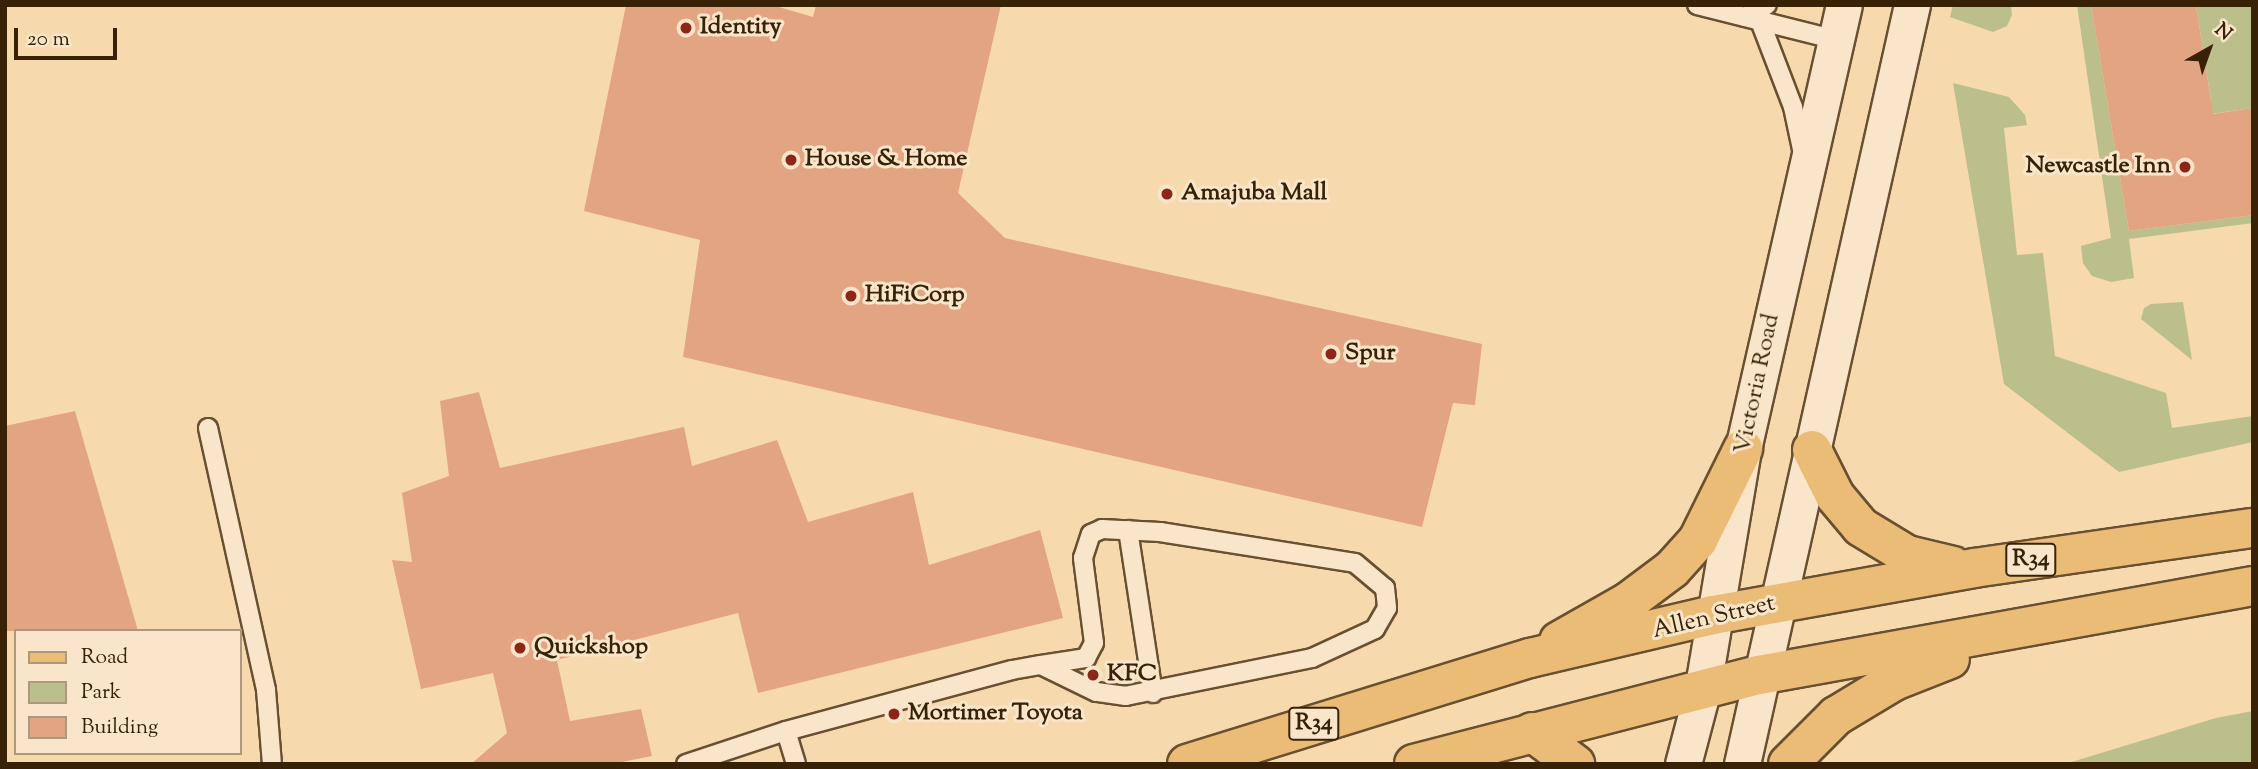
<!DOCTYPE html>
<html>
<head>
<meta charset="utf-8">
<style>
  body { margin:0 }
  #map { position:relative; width:2258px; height:769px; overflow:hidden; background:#f6d9ad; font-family:"Sorts Mill Goudy",serif }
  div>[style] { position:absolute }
  .green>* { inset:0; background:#bbbf8b }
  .building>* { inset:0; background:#e3a482 }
  .roads { filter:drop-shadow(2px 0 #685030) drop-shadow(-2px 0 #685030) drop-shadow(0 2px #685030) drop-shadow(0 -2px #685030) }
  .lane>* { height:18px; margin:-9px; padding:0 9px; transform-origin:9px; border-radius:9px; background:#f9e6ca }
  .street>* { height:35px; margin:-17.5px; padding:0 17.5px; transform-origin:17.5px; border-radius:17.5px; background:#f9e6ca }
  .primary>* { height:38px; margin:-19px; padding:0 19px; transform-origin:19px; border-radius:19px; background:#ebbc76 }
  .dots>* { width:19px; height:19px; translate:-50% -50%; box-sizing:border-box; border:4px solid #f9e6ca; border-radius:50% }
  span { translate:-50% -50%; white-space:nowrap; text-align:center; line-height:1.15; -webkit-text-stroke:6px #f9e6ca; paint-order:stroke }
  .shield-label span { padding:2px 5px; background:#f9e6ca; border:2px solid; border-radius:5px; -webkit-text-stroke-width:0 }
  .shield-label { font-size:23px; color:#382206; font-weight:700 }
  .poi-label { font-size:24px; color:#382206; font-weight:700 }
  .left { translate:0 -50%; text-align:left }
  .right { translate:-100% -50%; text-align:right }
  .street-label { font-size:24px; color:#382206 }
  .frame { position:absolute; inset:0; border:7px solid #382206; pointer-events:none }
  .legend { position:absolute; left:14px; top:629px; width:228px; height:126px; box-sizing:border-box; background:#f9e6ca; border:2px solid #ac987c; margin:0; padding:9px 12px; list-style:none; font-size:21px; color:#382206 }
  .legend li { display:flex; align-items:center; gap:14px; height:35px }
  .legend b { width:35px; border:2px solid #ac987c }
  .north { position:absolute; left:2174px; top:14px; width:70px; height:70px; -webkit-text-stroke:5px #f9e6ca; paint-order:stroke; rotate:40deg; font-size:19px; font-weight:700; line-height:28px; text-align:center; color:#382206 }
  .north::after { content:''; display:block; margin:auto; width:24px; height:32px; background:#382206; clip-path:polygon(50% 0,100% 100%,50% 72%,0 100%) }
  .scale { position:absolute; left:14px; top:28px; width:103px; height:32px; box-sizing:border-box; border:4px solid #382206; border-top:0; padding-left:9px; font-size:21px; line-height:24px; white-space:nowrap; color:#382206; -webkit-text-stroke:5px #f9e6ca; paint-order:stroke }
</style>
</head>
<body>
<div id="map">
  <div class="green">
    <div style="clip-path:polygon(1953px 5px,2011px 5px,2012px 15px,2007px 26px,1993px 32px,1950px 17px)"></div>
    <div style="clip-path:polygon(2077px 5px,2091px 5px,2129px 231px,2253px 215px,2253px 223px,2129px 239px,2134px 278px,2111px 282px,2092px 276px,2083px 263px,2081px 246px,2111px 238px)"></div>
    <div style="clip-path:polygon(2196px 5px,2253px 5px,2253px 108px,2182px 118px,2211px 100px)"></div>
    <div style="clip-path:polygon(1953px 83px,2009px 97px,2025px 115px,2027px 125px,2004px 128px,2017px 255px,2043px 253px,2055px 356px,2166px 393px,2172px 428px,2253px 416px,2253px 442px,2119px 472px,2004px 384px)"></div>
    <div style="clip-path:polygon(2183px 302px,2192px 360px,2141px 319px,2144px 308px,2151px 304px)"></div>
    <div style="clip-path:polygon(2253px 711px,2253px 764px,2065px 764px,2216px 718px)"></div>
  </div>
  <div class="building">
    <div style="clip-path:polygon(626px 5px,772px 5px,813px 17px,816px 5px,1001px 5px,958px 193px,1005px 238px,1482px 344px,1475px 405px,1453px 403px,1422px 527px,683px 357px,700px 240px,584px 211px)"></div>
    <div style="clip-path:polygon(2091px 5px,2196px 5px,2213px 114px,2253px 108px,2253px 215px,2129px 231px)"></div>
    <div style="clip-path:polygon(479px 392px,500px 468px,684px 427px,692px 466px,777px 440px,808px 522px,913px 492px,929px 565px,1040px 530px,1063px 618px,758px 693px,738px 613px,557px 660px,570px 721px,641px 709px,652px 756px,612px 764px,471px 764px,507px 733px,493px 673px,421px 689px,392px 560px,412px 562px,402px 493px,449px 476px,440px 401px)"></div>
    <div style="clip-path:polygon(75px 411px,138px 631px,5px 631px,5px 426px)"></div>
  </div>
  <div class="roads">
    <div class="lane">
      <div style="left:1697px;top:5px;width:143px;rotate:14.1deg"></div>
      <div style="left:1745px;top:17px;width:25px;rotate:-29deg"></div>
      <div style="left:1760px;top:21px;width:92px;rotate:69deg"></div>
      <div style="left:1793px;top:107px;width:48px;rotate:78deg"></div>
      <div style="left:208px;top:428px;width:268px;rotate:77.5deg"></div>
      <div style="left:266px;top:690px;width:74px;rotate:85.4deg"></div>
      <div style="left:1128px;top:530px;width:165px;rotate:81.3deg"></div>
      <div style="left:786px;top:731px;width:34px;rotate:73deg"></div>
      <div style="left:686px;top:764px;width:105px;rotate:-18.3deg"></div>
      <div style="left:786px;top:731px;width:234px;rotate:-15.1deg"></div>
      <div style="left:1012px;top:670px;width:29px;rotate:-10deg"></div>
      <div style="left:1041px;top:665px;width:46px;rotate:-8.8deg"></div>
      <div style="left:1086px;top:658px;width:17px;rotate:-62deg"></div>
      <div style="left:1094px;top:643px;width:86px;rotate:-97.4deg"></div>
      <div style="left:1083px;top:558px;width:25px;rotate:-72deg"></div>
      <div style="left:1091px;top:534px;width:12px;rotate:-24deg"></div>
      <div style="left:1102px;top:529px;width:58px;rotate:3deg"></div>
      <div style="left:1160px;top:532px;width:197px;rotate:9deg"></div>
      <div style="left:1355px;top:563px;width:39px;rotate:40deg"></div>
      <div style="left:1385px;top:588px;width:20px;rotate:84deg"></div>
      <div style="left:1387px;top:608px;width:24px;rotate:120deg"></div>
      <div style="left:1375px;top:629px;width:69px;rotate:155.3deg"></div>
      <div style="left:1312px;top:658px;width:190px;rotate:168.5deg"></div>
      <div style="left:1126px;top:696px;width:30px;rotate:-172deg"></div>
      <div style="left:1096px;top:692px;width:61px;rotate:-153.9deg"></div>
    </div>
    <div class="street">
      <div style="left:1683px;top:764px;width:74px;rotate:-75.2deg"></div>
      <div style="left:1702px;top:692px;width:246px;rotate:-80.4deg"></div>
      <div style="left:1743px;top:449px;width:455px;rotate:-77.2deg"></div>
      <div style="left:1742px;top:764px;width:778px;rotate:-77.38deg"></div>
    </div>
    <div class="primary">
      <div style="left:1812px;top:450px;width:51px;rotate:63.4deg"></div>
      <div style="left:1835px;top:496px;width:40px;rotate:50deg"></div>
      <div style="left:1861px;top:527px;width:54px;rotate:31.3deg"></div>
      <div style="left:1907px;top:555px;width:47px;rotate:13.4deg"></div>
      <div style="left:1559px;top:641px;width:79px;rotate:-29.5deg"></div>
      <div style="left:1628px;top:602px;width:55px;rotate:-36.9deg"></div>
      <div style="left:1672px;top:569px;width:39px;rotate:-48deg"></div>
      <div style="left:1698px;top:540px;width:102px;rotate:-63.7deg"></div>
      <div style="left:1532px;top:732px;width:54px;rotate:36.7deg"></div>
      <div style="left:1187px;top:764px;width:359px;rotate:-17.2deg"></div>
      <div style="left:1530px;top:658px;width:188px;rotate:-13.2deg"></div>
      <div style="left:1713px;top:615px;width:265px;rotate:-10.2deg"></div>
      <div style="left:1974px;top:568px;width:282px;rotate:-8.2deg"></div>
      <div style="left:1414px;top:764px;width:356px;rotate:-14.5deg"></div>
      <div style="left:1759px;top:675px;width:502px;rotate:-10.21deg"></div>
      <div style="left:1788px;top:764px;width:68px;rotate:-45deg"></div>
      <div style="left:1836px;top:716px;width:68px;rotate:-31.1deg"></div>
      <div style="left:1894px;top:681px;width:60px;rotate:-21.4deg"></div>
    </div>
  </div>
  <div class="dots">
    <div style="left:686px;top:28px;background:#8f2418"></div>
    <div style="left:791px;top:160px;background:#8f2418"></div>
    <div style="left:2185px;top:167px;background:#8f2418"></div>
    <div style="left:1167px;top:194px;background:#8f2418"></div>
    <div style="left:851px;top:296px;background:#8f2418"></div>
    <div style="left:1331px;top:354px;background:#8f2418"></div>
    <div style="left:520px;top:648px;background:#8f2418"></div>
    <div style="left:1093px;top:675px;background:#8f2418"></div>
    <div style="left:894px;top:714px;background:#8f2418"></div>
  </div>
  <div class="shield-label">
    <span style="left:2031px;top:560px">R34</span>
    <span style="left:1314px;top:724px">R34</span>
  </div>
  <div class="poi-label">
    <span class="left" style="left:700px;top:28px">Identity</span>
    <span class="left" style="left:805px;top:160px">House &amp; Home</span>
    <span class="right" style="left:2171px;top:167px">Newcastle Inn</span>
    <span class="left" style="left:1181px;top:194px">Amajuba Mall</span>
    <span class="left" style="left:865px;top:296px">HiFiCorp</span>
    <span class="left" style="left:1345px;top:354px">Spur</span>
    <span class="left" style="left:534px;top:648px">Quickshop</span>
    <span class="left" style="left:1107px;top:675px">KFC</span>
    <span class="left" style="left:908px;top:714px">Mortimer Toyota</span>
  </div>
  <div class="street-label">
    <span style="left:1758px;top:384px;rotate:-78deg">Victoria Road</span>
    <span style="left:1714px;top:618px;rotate:-13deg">Allen Street</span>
  </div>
  <div class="frame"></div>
  <ul class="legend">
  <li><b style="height:9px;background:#ebbc76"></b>Road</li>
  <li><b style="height:19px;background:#bbbf8b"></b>Park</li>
  <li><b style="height:19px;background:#e3a482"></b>Building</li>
  </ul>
  <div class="north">N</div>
  <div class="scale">20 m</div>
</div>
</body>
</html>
